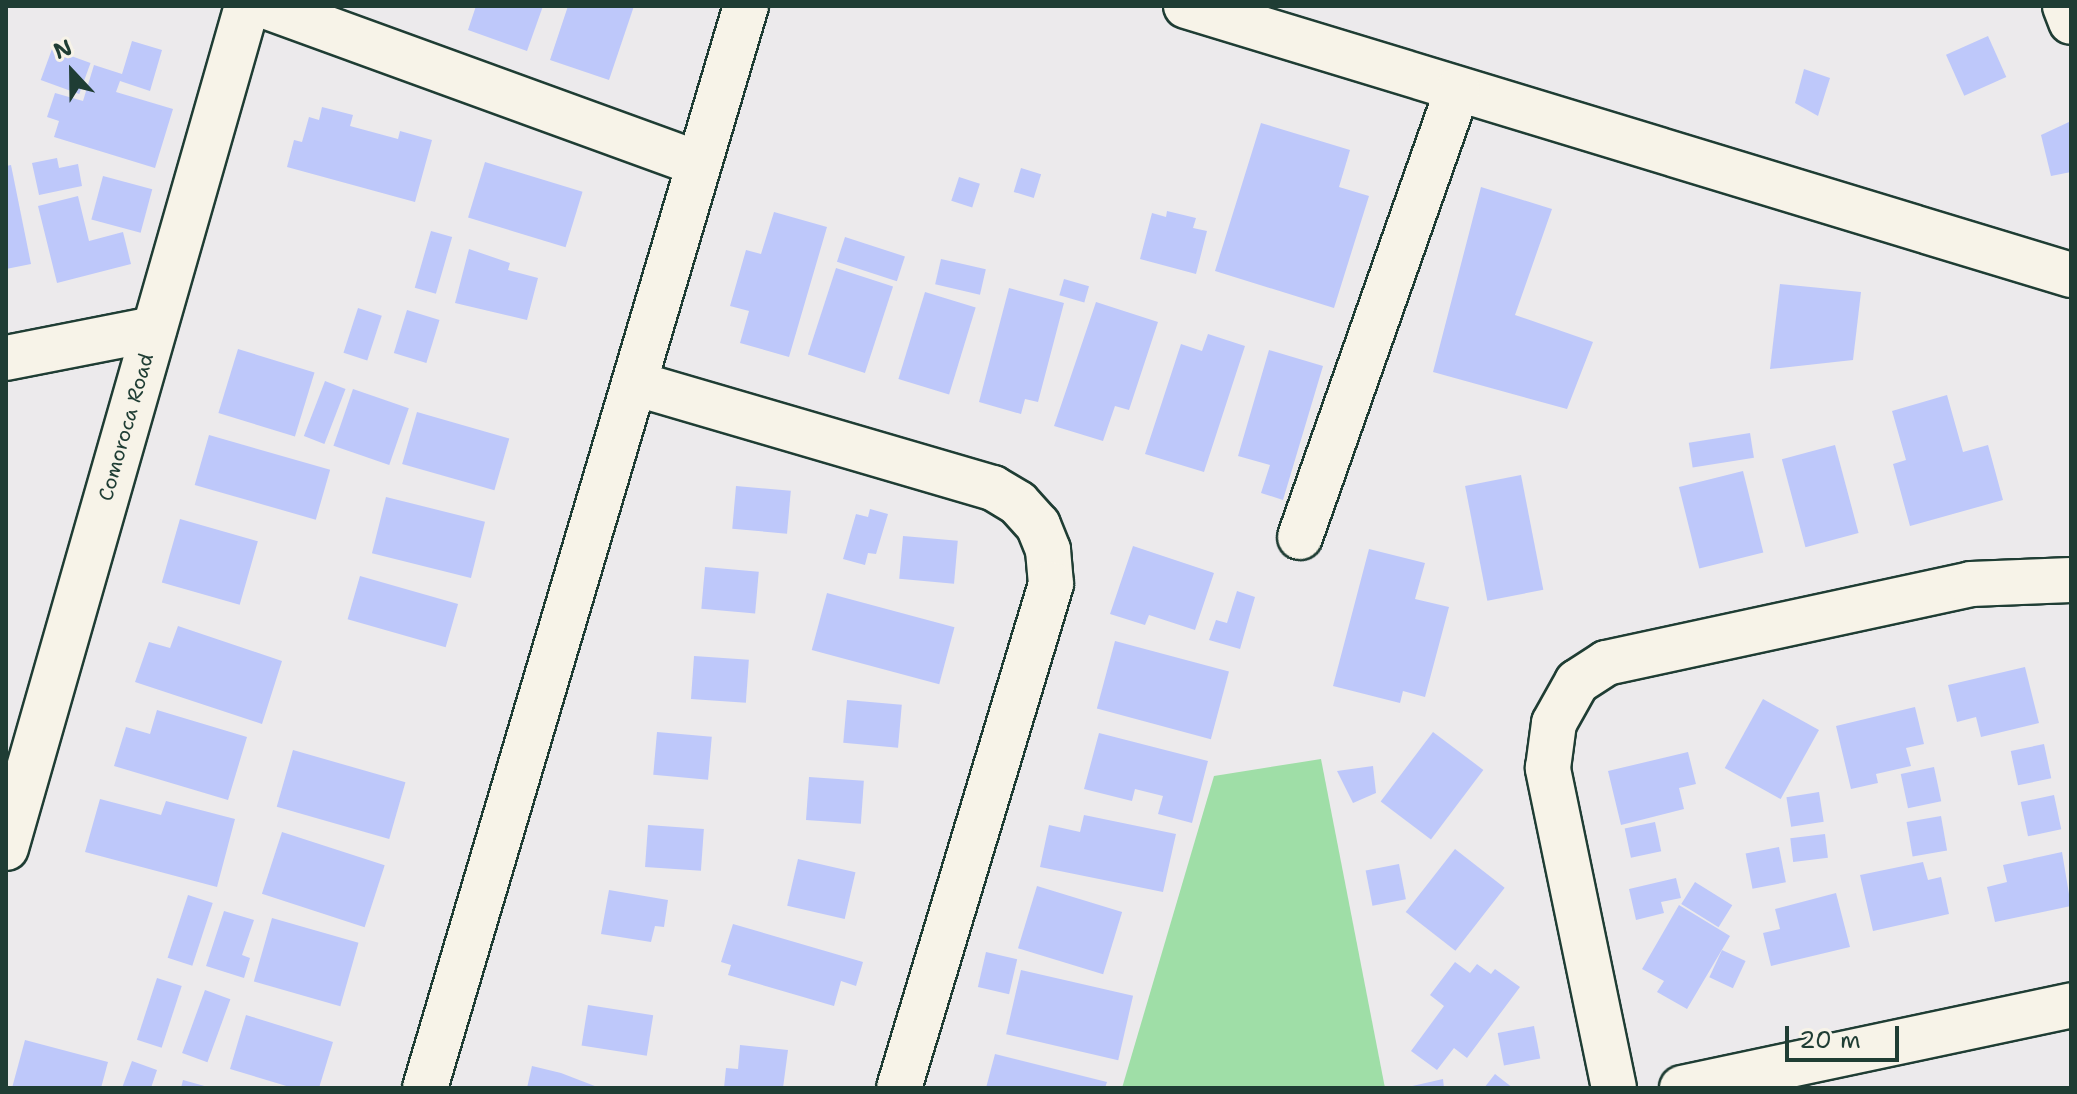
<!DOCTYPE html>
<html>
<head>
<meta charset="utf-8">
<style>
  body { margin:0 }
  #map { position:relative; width:2077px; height:1094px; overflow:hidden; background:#eceaec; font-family:"Shantell Sans",sans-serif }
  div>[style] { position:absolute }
  .green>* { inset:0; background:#9fdea7 }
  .building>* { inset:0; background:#bec8fa; transform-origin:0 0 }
  .roads { filter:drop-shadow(2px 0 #1f3d34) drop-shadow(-2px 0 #1f3d34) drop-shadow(0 2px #1f3d34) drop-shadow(0 -2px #1f3d34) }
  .minor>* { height:44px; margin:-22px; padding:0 22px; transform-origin:22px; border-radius:22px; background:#f7f3e8 }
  span { translate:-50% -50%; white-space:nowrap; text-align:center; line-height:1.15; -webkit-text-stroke:6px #f7f3e8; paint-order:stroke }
  .street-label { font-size:20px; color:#1f3d34 }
  .frame { position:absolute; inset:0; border:8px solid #1f3d34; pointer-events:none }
  .north { position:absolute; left:32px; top:32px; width:80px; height:80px; -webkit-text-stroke:6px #f7f3e8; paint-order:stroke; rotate:338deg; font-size:22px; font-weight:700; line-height:32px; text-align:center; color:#1f3d34 }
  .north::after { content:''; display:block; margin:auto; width:28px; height:36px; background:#1f3d34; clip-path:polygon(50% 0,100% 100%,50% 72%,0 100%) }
  .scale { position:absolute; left:1785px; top:1026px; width:114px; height:36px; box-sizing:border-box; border:4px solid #1f3d34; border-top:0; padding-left:10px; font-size:24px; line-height:28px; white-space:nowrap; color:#1f3d34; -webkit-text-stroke:6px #f7f3e8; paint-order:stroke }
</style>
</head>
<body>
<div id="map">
  <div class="green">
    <div style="clip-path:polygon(1321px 759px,1385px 1088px,1122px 1088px,1214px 776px)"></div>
  </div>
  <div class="building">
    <div style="clip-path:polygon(476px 6px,543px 6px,527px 51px,468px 30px)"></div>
    <div style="clip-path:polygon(568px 6px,634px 6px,609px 80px,550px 60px)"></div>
    <div style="left:1988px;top:36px;width:45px;height:46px;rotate:66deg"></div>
    <div style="clip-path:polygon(132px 41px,162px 50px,150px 91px,120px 81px,116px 92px,173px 109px,155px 168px,54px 137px,59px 121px,47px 117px,55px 93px,83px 101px,94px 65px,122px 74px)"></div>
    <div style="left:52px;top:49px;width:41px;height:33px;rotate:20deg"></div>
    <div style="clip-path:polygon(1804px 69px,1830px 78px,1818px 116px,1795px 103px)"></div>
    <div style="clip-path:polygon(322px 107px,353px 115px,350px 126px,398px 139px,400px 131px,432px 140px,415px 202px,287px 167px,294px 140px,302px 142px,309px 117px,319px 120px)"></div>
    <div style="clip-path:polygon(2069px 122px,2071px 172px,2051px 176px,2041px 135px)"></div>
    <div style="clip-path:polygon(1261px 123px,1350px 150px,1339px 187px,1369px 196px,1334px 308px,1215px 271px)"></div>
    <div style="clip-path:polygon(57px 158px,59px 168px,78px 164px,82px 186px,39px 195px,32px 163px)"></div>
    <div style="left:485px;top:162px;width:102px;height:58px;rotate:17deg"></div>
    <div style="clip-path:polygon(11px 165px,31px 264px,6px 269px,6px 166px)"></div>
    <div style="left:1021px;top:168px;width:21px;height:25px;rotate:17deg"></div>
    <div style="left:103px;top:176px;width:51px;height:45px;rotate:15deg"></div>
    <div style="left:959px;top:177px;width:22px;height:25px;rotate:18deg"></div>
    <div style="clip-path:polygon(1481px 187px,1552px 209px,1515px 315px,1593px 342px,1567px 409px,1433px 372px)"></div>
    <div style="clip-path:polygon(78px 196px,89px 241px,123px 232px,131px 264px,57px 283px,38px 206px)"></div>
    <div style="clip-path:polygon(1167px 211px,1196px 218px,1193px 228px,1207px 231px,1196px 274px,1140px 259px,1152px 213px,1166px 217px)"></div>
    <div style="clip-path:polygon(774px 212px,827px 227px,789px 357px,740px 343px,749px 311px,730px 306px,746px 250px,761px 254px)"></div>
    <div style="left:431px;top:231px;width:22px;height:59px;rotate:16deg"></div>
    <div style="left:845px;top:237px;width:63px;height:26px;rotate:18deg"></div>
    <div style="clip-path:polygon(469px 249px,510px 263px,508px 270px,538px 278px,527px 320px,455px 303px)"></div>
    <div style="left:941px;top:259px;width:46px;height:26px;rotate:13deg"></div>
    <div style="left:836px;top:268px;width:60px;height:91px;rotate:18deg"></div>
    <div style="left:1064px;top:279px;width:26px;height:17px;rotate:16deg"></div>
    <div style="clip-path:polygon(1780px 284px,1861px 292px,1853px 360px,1770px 369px)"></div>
    <div style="clip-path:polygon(1009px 288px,1064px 303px,1038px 402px,1025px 399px,1021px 414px,979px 402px)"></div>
    <div style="left:925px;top:292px;width:53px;height:91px;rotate:17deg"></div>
    <div style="clip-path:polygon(1096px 302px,1158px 322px,1129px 410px,1115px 406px,1103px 441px,1054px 426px)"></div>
    <div style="left:358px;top:308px;width:25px;height:47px;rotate:18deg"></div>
    <div style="left:407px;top:310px;width:34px;height:45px;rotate:17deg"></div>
    <div style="clip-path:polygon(1208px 334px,1245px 346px,1204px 472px,1145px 454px,1181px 344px,1202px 351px)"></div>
    <div style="left:238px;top:349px;width:80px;height:67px;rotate:17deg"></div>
    <div style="clip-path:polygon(1269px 350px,1323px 366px,1283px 500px,1261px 493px,1270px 465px,1238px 456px)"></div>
    <div style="left:325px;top:381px;width:22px;height:59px;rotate:21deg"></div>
    <div style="left:353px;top:389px;width:59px;height:60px;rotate:19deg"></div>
    <div style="clip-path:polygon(1947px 395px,1963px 452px,1988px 445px,2003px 500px,1910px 526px,1893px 464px,1906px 460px,1892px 411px)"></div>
    <div style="left:417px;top:412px;width:96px;height:54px;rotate:16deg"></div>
    <div style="left:1750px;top:433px;width:25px;height:62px;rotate:81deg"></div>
    <div style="left:209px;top:435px;width:126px;height:52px;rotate:16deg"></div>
    <div style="left:1835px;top:445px;width:91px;height:55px;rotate:75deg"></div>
    <div style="left:1743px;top:471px;width:84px;height:66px;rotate:76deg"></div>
    <div style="left:1521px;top:475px;width:117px;height:57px;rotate:79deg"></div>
    <div style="left:736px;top:486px;width:55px;height:43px;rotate:5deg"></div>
    <div style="left:386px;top:497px;width:102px;height:58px;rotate:14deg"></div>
    <div style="clip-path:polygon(870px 509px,888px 514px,876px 554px,868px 553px,865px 565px,843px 559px,856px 514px,868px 517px)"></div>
    <div style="left:180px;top:519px;width:81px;height:66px;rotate:16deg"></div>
    <div style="left:903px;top:536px;width:55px;height:43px;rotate:5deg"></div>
    <div style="clip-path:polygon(1133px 546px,1214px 573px,1195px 630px,1149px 615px,1145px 625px,1110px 614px)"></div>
    <div style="clip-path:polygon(1369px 549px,1425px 563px,1415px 599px,1449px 607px,1425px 697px,1403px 691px,1400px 703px,1333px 686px)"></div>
    <div style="left:705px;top:567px;width:54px;height:42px;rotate:5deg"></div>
    <div style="left:360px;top:576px;width:102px;height:45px;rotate:16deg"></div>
    <div style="clip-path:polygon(1237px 591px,1255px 597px,1240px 649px,1209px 640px,1216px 620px,1227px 623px)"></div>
    <div style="left:827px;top:593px;width:132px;height:59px;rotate:15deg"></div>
    <div style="clip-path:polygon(178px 626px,282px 661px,262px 724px,135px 682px,149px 642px,170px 648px)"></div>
    <div style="left:1115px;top:641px;width:118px;height:70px;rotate:15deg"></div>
    <div style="left:694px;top:656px;width:55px;height:43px;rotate:4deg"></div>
    <div style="clip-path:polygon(2025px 667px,2039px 723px,1981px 737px,1976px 717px,1957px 722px,1948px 685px)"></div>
    <div style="left:1763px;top:699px;width:64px;height:79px;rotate:29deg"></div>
    <div style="left:847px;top:700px;width:55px;height:43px;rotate:5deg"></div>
    <div style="clip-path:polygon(1915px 707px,1924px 744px,1906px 748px,1911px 766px,1876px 774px,1878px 783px,1851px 789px,1836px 726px)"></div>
    <div style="clip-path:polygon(157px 710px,247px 737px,228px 800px,114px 766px,126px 727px,150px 734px)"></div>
    <div style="left:657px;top:732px;width:55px;height:43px;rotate:5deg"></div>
    <div style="left:1433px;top:732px;width:63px;height:87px;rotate:37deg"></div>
    <div style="clip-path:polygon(1099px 733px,1208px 761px,1192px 823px,1158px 814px,1163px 796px,1135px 789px,1132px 801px,1084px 789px)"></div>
    <div style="left:2044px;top:744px;width:35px;height:34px;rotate:78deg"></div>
    <div style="left:293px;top:750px;width:117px;height:59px;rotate:16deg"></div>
    <div style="clip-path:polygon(1688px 752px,1696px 784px,1679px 788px,1684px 809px,1621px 825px,1608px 771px)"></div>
    <div style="clip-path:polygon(1373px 766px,1376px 793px,1353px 803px,1337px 771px)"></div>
    <div style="left:1934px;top:767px;width:35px;height:34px;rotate:78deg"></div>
    <div style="left:809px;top:777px;width:55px;height:43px;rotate:4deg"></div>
    <div style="left:1819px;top:792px;width:30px;height:33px;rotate:81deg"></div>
    <div style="left:2054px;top:795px;width:35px;height:34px;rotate:78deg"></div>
    <div style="clip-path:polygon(100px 799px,161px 815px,166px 801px,235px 819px,217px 887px,85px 852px)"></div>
    <div style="clip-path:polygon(1084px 815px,1176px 834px,1163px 892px,1040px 867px,1049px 825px,1080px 832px)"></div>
    <div style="left:1941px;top:816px;width:35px;height:35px;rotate:80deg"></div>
    <div style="left:1655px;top:822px;width:30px;height:31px;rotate:78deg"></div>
    <div style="left:648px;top:825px;width:56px;height:42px;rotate:4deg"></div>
    <div style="left:282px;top:832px;width:108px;height:65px;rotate:18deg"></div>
    <div style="left:1825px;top:834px;width:24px;height:35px;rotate:83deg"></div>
    <div style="left:1779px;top:847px;width:36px;height:34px;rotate:79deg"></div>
    <div style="left:1455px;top:849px;width:63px;height:80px;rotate:38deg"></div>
    <div style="clip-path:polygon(2062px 852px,2071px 906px,1995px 922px,1987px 887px,2007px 882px,2003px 865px)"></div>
    <div style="left:798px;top:859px;width:59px;height:48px;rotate:13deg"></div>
    <div style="clip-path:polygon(1923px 862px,1928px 880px,1941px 877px,1949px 914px,1873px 931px,1860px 875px)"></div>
    <div style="left:1399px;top:864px;width:36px;height:34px;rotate:79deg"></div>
    <div style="clip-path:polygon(1676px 878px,1681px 898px,1661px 902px,1664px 913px,1636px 920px,1629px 889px)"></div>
    <div style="left:1695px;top:882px;width:44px;height:26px;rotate:32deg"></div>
    <div style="left:1037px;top:886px;width:89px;height:65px;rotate:17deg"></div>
    <div style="clip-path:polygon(609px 890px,668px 900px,664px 927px,655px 926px,651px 942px,601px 934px)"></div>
    <div style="clip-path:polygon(1836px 893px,1850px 947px,1771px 966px,1763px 933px,1780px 929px,1775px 909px)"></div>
    <div style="left:188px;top:895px;width:26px;height:66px;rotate:18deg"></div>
    <div style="clip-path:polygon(1679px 905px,1730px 936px,1687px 1009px,1657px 992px,1664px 981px,1642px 969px)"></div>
    <div style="clip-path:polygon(224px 911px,254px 920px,242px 955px,250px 958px,244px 978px,206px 966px)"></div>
    <div style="left:272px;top:918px;width:90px;height:66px;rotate:16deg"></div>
    <div style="clip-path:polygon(733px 924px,863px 962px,856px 986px,841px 981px,834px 1006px,728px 975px,731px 965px,721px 962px)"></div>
    <div style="left:1722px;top:950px;width:26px;height:30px;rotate:25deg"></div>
    <div style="left:986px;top:952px;width:32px;height:36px;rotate:13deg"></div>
    <div style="clip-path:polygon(1455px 962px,1470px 973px,1477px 964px,1491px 974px,1495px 969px,1520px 987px,1467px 1058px,1454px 1048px,1437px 1070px,1411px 1051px,1444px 1006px,1430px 995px)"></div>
    <div style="left:1021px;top:970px;width:115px;height:66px;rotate:13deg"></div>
    <div style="left:157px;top:978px;width:26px;height:65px;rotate:18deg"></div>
    <div style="left:205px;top:990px;width:27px;height:67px;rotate:20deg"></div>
    <div style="left:588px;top:1005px;width:66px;height:41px;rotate:9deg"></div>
    <div style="clip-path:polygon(246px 1015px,333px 1042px,319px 1088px,293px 1088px,230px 1069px)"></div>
    <div style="left:1534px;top:1026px;width:33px;height:37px;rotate:79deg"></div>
    <div style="clip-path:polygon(25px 1040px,108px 1062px,101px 1088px,12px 1088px)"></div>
    <div style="clip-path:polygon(740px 1045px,788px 1050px,783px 1088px,724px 1088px,726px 1068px,738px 1069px)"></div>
    <div style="clip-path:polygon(995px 1054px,1107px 1082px,1105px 1088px,986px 1088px)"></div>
    <div style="clip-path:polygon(132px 1061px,157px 1070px,151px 1088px,122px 1088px)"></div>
    <div style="clip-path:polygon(532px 1066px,561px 1073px,600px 1088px,527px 1088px)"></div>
    <div style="clip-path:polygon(1495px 1074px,1513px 1088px,1484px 1088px)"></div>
    <div style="clip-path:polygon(1443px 1079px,1444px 1088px,1408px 1088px,1408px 1087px)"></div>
    <div style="clip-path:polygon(183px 1080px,208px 1087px,207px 1088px,181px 1088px)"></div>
  </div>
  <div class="roads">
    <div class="minor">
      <div style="left:265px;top:6px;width:459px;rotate:20deg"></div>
      <div style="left:1186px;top:6px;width:925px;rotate:16.91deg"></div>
      <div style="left:2065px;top:6px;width:17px;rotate:69deg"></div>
      <div style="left:6px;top:358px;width:151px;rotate:-11.1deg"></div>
      <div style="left:637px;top:384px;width:371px;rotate:16.3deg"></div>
      <div style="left:993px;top:488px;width:29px;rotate:31deg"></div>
      <div style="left:1018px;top:503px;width:30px;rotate:48deg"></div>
      <div style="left:1038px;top:525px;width:27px;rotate:68deg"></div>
      <div style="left:1048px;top:550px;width:34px;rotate:85deg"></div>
      <div style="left:1051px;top:584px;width:526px;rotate:106.78deg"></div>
      <div style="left:1300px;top:537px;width:474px;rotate:-70.6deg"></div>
      <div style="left:6px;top:848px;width:876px;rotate:-74.03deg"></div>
      <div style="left:425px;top:1088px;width:1129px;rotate:-73.48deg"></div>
      <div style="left:1614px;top:1088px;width:327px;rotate:-101.7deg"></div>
      <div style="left:1548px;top:768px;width:45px;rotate:-82.4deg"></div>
      <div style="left:1554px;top:723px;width:47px;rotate:-60.7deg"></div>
      <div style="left:1577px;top:682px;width:35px;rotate:-33deg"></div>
      <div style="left:1606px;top:663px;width:373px;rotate:-12.2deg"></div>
      <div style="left:1971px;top:584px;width:100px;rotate:-2.3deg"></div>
      <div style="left:1682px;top:1088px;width:398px;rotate:-12deg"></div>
    </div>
  </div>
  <div class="street-label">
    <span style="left:126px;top:427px;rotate:-74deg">Comoroca Road</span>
  </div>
  <div class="frame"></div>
  <div class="north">N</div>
  <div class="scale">20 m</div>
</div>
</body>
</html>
